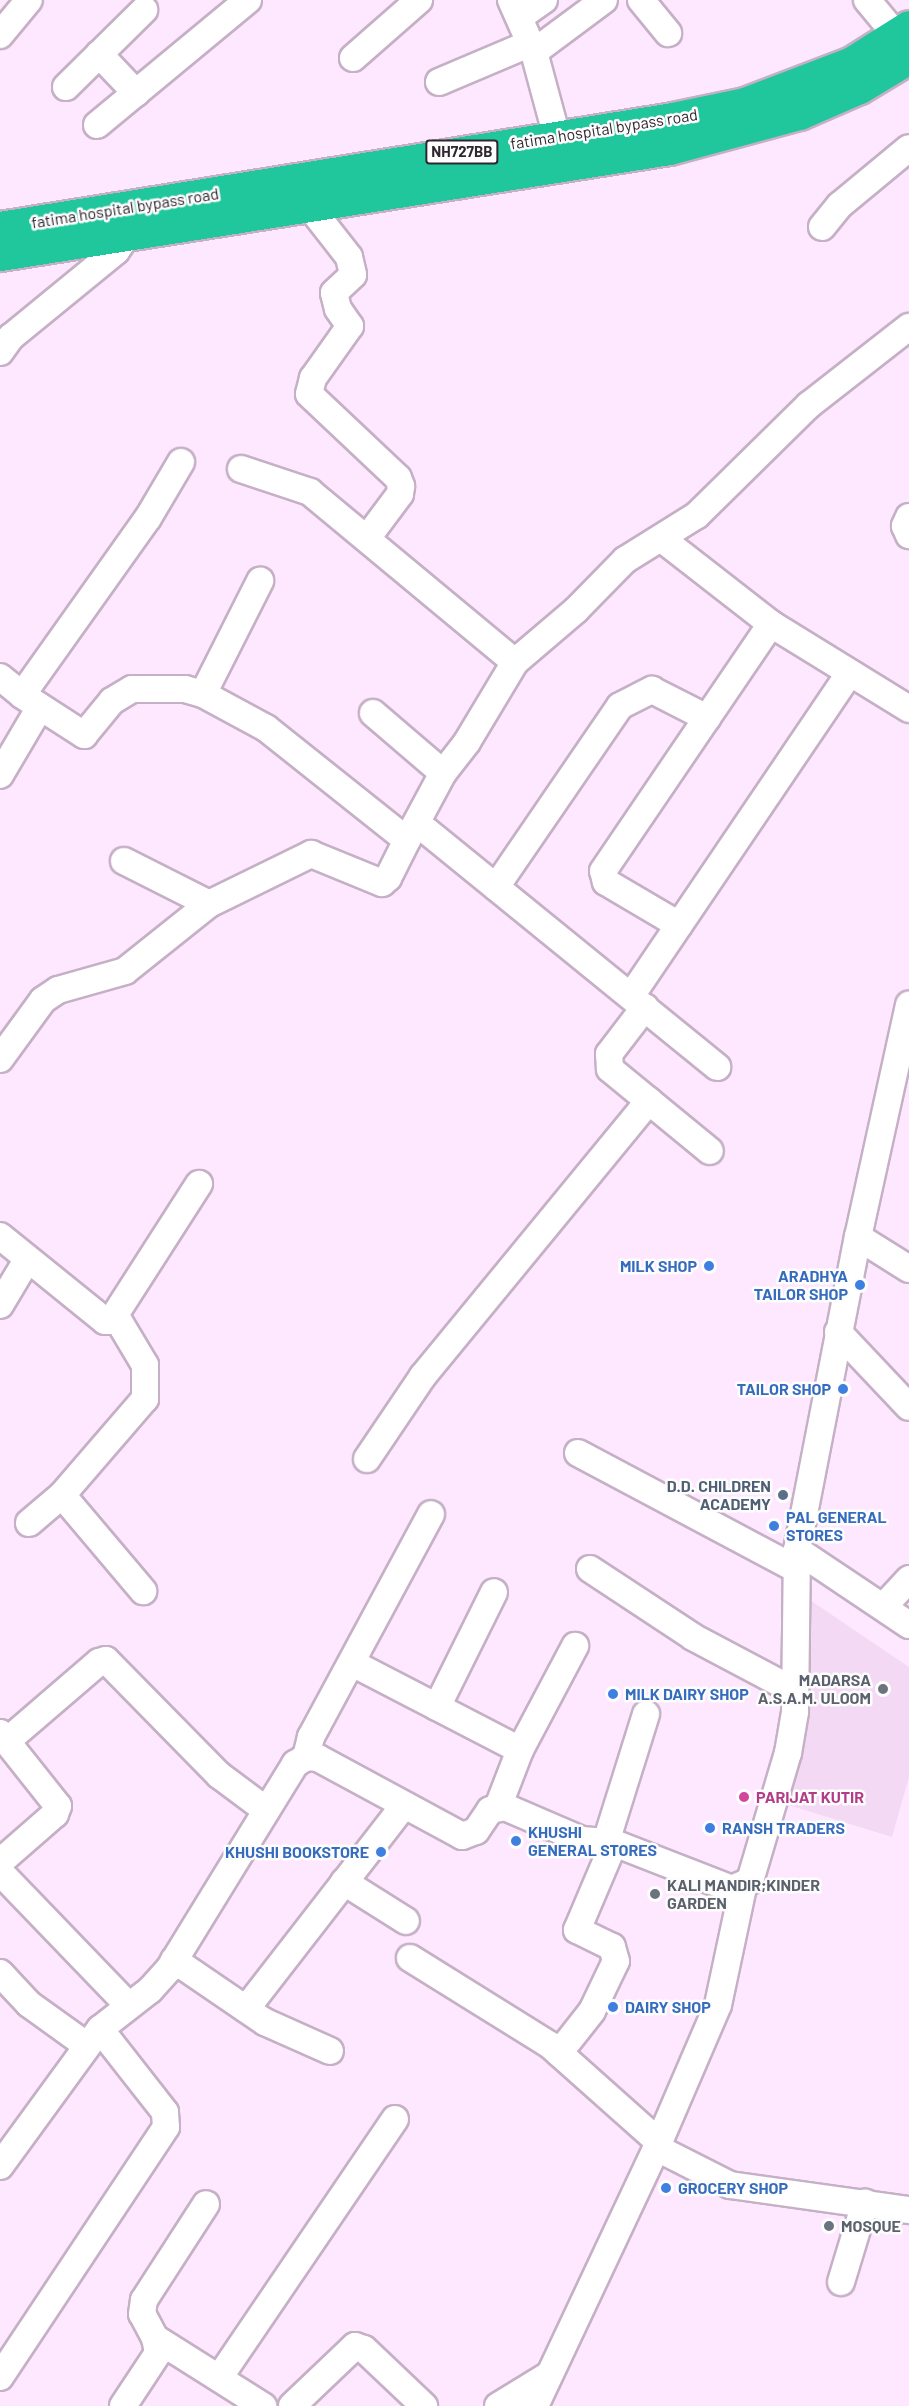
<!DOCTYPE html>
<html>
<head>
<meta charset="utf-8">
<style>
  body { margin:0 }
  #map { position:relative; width:909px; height:2406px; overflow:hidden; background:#fee8ff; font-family:Barlow,sans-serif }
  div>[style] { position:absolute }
  .built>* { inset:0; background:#f4d9f5 }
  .roads { filter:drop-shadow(2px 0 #c5b0c6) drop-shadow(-2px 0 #c5b0c6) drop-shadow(0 2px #c5b0c6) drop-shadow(0 -2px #c5b0c6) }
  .minor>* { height:26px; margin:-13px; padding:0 13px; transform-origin:13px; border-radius:13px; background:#fff }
  .highway>* { height:33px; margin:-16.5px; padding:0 16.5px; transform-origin:16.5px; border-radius:16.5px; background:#21c79c }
  .dots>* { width:16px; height:16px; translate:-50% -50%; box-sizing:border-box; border:3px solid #fdfdfd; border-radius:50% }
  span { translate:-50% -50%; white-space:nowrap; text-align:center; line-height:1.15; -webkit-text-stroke:5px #fdfdfd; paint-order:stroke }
  .shield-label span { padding:2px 4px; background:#fdfdfd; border:2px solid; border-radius:4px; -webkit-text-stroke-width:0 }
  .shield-label { font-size:15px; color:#2f2730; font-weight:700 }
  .street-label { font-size:16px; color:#2f2730 }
  .shop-label { font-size:16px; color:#366cbe; font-weight:700 }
  .right { translate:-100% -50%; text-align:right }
  .left { translate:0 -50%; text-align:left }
  .service-label { font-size:16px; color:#4e5e75; font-weight:700 }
  .worship-label { font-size:16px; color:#5b616d; font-weight:700 }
  .hotel-label { font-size:16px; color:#b23c85; font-weight:700 }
</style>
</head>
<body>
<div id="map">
  <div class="built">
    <div style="clip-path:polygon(810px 1600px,909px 1667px,909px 1777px,892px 1837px,785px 1804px,805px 1671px)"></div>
  </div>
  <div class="roads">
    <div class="minor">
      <div style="left:511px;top:0;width:57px;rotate:66.1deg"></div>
      <div style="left:534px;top:52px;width:88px;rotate:74.9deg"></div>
      <div style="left:641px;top:0;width:43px;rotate:50.7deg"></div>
      <div style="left:867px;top:0;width:47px;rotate:50.2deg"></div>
      <div style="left:521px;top:16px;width:28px;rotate:-35deg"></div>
      <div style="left:0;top:35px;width:45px;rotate:-50.4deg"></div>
      <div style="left:534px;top:52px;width:87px;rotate:-36.6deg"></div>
      <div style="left:99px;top:54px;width:54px;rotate:46.5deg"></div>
      <div style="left:353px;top:58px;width:88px;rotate:-41.3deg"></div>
      <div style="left:439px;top:82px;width:100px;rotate:-23deg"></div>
      <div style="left:66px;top:87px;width:110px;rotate:-44.6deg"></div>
      <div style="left:97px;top:125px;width:196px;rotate:-39.6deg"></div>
      <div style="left:299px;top:193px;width:81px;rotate:52deg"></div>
      <div style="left:349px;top:257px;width:18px;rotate:77deg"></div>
      <div style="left:353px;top:275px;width:26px;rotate:137deg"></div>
      <div style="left:334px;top:293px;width:16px;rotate:76deg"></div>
      <div style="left:338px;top:309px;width:21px;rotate:55deg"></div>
      <div style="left:350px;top:326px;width:64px;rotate:125.4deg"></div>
      <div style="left:313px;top:378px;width:16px;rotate:104deg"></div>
      <div style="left:309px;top:394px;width:122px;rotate:43.3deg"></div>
      <div style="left:398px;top:478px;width:9px;rotate:69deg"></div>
      <div style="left:401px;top:486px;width:8px;rotate:97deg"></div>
      <div style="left:400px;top:494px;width:54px;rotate:126.7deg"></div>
      <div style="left:822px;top:227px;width:28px;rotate:-51deg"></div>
      <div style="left:840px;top:205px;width:89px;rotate:-39.6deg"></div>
      <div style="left:0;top:352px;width:19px;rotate:-54deg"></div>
      <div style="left:11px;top:337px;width:136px;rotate:-39.3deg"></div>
      <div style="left:116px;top:251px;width:21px;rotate:-55deg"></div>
      <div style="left:241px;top:469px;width:73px;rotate:18.4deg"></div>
      <div style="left:310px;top:492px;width:266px;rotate:39.7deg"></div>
      <div style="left:909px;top:517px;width:10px;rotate:114deg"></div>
      <div style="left:905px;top:526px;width:10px;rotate:66deg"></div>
      <div style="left:662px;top:539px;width:138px;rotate:37.9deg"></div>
      <div style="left:771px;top:624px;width:162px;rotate:31.6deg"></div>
      <div style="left:0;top:677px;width:28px;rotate:39deg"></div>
      <div style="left:22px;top:695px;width:217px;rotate:-54.6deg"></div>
      <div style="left:148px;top:518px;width:65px;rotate:-59.5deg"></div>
      <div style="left:203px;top:694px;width:127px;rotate:-63.2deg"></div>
      <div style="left:22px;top:695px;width:74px;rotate:32.8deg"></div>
      <div style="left:84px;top:735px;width:44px;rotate:-50.5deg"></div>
      <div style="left:112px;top:701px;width:23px;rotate:-31deg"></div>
      <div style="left:132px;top:689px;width:53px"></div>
      <div style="left:185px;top:689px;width:19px;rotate:16deg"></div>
      <div style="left:203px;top:694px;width:72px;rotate:28.4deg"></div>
      <div style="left:266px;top:728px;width:180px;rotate:38.5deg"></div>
      <div style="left:407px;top:840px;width:76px;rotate:-61.8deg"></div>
      <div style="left:443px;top:773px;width:39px;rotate:-52deg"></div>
      <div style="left:467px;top:742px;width:93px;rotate:-59deg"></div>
      <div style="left:515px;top:662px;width:80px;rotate:-40.4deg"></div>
      <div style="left:576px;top:610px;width:70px;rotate:-45.6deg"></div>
      <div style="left:625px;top:560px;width:85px;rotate:-32deg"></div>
      <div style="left:697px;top:515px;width:157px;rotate:-44.5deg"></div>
      <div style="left:809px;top:405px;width:127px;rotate:-38deg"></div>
      <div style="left:373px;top:713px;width:92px;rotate:40.6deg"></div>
      <div style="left:0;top:775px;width:79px;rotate:-59.5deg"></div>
      <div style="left:417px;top:823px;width:387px;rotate:39.1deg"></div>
      <div style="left:124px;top:861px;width:95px;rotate:26.8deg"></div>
      <div style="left:496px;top:887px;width:219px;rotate:-55.6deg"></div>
      <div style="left:620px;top:706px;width:36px;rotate:-27deg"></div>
      <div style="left:652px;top:690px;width:62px;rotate:27deg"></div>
      <div style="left:679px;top:925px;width:85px;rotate:-149.5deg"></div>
      <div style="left:606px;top:882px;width:11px;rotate:-105deg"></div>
      <div style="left:603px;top:871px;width:299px;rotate:-55.8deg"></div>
      <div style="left:631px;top:996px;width:390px;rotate:-55.9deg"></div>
      <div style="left:645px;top:1007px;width:59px;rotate:127.5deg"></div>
      <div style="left:609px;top:1054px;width:15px;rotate:86deg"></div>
      <div style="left:610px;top:1069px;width:129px;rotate:39.4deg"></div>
      <div style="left:0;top:1059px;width:73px;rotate:-53.9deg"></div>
      <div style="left:43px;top:1000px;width:18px;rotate:-34deg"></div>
      <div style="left:58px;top:990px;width:70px;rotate:-15.8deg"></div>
      <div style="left:125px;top:971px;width:107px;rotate:-38.6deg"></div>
      <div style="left:209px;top:904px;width:114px;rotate:-26.1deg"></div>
      <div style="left:311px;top:854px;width:77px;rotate:22.2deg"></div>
      <div style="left:382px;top:883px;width:8px;rotate:-40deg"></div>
      <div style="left:388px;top:878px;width:42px;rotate:-63.4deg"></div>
      <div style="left:0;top:1236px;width:135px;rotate:39deg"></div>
      <div style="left:105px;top:1321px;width:6px"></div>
      <div style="left:111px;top:1321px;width:163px;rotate:-57.3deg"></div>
      <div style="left:858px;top:1237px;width:60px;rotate:32.1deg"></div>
      <div style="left:0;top:1305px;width:52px;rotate:-59deg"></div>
      <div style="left:838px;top:1332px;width:103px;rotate:46.6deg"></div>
      <div style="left:578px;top:1453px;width:247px;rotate:28deg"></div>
      <div style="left:367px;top:1459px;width:100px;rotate:-56deg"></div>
      <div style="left:423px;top:1376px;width:356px;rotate:-50.6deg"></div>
      <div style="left:62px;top:1495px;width:126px;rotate:49.8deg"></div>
      <div style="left:29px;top:1523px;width:43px;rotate:-40.3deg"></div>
      <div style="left:62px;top:1495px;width:127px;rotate:-49.2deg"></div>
      <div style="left:145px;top:1399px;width:34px;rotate:-90deg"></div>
      <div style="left:145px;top:1365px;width:55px;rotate:-120.8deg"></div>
      <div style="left:797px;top:1550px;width:135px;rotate:33.8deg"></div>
      <div style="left:590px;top:1569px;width:123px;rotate:33.4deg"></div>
      <div style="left:693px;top:1637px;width:115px;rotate:27.9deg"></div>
      <div style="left:884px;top:1606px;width:37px;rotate:-47deg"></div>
      <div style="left:354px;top:1664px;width:187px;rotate:27.4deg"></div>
      <div style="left:437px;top:1707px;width:128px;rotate:-63.6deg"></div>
      <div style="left:0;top:1733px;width:93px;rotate:51.5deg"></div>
      <div style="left:58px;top:1806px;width:9px;rotate:111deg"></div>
      <div style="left:55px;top:1814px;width:73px;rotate:138.9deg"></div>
      <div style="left:7px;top:1741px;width:121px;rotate:-40.7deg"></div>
      <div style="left:99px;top:1662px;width:7px;rotate:-16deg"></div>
      <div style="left:106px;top:1660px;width:161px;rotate:45.5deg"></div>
      <div style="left:219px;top:1775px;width:59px;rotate:36.7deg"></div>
      <div style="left:306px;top:1757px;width:21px;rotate:-76deg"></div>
      <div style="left:311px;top:1737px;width:253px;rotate:-61.7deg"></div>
      <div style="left:498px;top:1807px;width:61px;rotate:-68.9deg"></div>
      <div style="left:520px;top:1750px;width:118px;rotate:-62.1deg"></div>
      <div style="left:606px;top:1842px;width:134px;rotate:-72.6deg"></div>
      <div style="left:0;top:1872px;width:185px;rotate:46.1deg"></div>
      <div style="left:344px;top:1882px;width:73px;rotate:32.2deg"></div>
      <div style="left:410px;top:1958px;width:165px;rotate:31.9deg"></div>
      <div style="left:550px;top:2045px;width:146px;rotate:41.7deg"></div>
      <div style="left:174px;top:1960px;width:110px;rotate:34.3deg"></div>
      <div style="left:265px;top:2022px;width:71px;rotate:24deg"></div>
      <div style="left:0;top:1973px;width:42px;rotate:46.9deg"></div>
      <div style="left:29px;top:2004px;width:70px;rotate:35.7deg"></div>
      <div style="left:246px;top:2009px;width:258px;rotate:-52.2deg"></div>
      <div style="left:559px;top:2053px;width:53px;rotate:-51.8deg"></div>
      <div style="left:592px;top:2011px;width:55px;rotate:-64.4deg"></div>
      <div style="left:616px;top:1961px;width:15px;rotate:-106deg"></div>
      <div style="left:612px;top:1947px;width:39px;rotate:-154deg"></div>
      <div style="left:577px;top:1930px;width:95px;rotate:-67deg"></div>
      <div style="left:657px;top:2148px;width:82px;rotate:26.9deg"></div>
      <div style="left:730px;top:2185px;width:181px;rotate:8deg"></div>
      <div style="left:0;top:2166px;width:170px;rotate:-53.9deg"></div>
      <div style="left:100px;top:2029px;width:63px;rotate:-38deg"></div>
      <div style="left:150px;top:1990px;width:28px;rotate:-48deg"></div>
      <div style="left:169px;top:1969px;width:241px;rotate:-58.4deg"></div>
      <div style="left:295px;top:1764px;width:13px;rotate:-32deg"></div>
      <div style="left:306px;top:1757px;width:12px;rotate:5deg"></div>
      <div style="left:318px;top:1758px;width:164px;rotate:28.4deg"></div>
      <div style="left:462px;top:1836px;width:15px;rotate:-20deg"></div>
      <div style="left:476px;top:1831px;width:25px;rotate:-56deg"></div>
      <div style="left:490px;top:1810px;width:15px;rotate:-11deg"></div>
      <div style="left:505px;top:1807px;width:84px;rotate:23.2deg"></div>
      <div style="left:582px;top:1840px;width:32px;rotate:5deg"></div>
      <div style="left:614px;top:1843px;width:127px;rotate:21.3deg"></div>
      <div style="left:732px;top:1889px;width:20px;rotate:-24deg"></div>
      <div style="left:750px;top:1881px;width:134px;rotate:-73.5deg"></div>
      <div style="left:788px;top:1753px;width:42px;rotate:-80.3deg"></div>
      <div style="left:795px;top:1712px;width:162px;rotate:-89.3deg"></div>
      <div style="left:797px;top:1550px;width:319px;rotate:-79deg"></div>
      <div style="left:858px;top:1237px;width:238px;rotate:-77.6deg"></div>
      <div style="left:841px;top:2282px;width:83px;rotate:-73.1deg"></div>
      <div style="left:155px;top:2338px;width:128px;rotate:32.2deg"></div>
      <div style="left:0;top:2377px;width:300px;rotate:-56.4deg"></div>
      <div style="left:166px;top:2127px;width:15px;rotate:-94deg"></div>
      <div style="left:165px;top:2112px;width:105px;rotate:-128.1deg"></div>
      <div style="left:219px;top:2378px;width:313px;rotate:-55.8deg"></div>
      <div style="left:123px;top:2406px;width:64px;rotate:-56.6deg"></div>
      <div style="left:158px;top:2353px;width:15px;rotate:-101deg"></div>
      <div style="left:155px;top:2338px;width:27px;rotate:-118deg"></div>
      <div style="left:142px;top:2314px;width:14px;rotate:-82deg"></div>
      <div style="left:144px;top:2300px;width:114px;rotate:-57.1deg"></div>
      <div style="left:292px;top:2406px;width:87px;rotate:-43.6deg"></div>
      <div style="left:355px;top:2346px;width:9px;rotate:18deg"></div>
      <div style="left:364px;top:2349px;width:83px;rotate:43.5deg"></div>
      <div style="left:498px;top:2406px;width:57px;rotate:-31.5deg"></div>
      <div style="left:535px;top:2406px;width:292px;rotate:-64.8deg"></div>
      <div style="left:659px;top:2142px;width:149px;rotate:-66.7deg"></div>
      <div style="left:718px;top:2005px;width:121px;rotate:-78deg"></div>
    </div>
    <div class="highway">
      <div style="left:0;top:228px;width:682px;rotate:-9.2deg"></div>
      <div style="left:673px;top:119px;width:74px;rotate:-11.8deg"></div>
      <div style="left:745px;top:104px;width:115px;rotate:-21deg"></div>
      <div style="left:852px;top:63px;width:67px;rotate:-32.3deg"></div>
      <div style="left:0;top:254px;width:677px;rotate:-9deg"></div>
      <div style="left:669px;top:148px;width:135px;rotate:-15.1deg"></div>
      <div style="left:799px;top:113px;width:65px;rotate:-23.4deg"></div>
      <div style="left:859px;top:87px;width:58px;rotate:-31deg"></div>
    </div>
  </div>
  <div class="dots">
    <div style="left:709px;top:1266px;background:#3f7fe0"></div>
    <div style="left:860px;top:1285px;background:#3f7fe0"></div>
    <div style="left:843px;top:1389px;background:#3f7fe0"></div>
    <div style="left:783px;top:1495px;background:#5c6f8a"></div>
    <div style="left:774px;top:1526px;background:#3f7fe0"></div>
    <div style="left:883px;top:1689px;background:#6b7280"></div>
    <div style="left:613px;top:1694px;background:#3f7fe0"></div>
    <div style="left:744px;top:1797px;background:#d1479c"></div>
    <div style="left:710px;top:1828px;background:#3f7fe0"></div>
    <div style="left:516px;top:1841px;background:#3f7fe0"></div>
    <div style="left:381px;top:1852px;background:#3f7fe0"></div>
    <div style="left:655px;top:1894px;background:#6b7280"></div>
    <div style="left:613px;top:2007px;background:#3f7fe0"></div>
    <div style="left:666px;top:2188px;background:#3f7fe0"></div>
    <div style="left:829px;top:2226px;background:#6b7280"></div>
  </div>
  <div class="shield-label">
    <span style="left:462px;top:152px">NH727BB</span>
  </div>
  <div class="street-label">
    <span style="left:604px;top:129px;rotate:-9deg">fatima hospital bypass road</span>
    <span style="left:125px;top:208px;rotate:-9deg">fatima hospital bypass road</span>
  </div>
  <div class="shop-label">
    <span class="right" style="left:697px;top:1266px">MILK SHOP</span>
    <span class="right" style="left:848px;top:1285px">ARADHYA<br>TAILOR SHOP</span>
    <span class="right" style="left:831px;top:1389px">TAILOR SHOP</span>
    <span class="left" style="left:786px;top:1526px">PAL GENERAL<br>STORES</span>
    <span class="left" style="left:625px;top:1694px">MILK DAIRY SHOP</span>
    <span class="left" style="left:722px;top:1828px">RANSH TRADERS</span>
    <span class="left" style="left:528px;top:1841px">KHUSHI<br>GENERAL STORES</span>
    <span class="right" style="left:369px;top:1852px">KHUSHI BOOKSTORE</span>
    <span class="left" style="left:625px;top:2007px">DAIRY SHOP</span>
    <span class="left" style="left:678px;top:2188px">GROCERY SHOP</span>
  </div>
  <div class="service-label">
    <span class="right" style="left:771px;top:1495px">D.D. CHILDREN<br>ACADEMY</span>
  </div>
  <div class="worship-label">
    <span class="right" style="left:871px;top:1689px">MADARSA<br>A.S.A.M. ULOOM</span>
    <span class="left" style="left:667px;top:1894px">KALI MANDIR;KINDER<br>GARDEN</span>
    <span class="left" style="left:841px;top:2226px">MOSQUE</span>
  </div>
  <div class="hotel-label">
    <span class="left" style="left:756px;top:1797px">PARIJAT KUTIR</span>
  </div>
</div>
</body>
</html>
